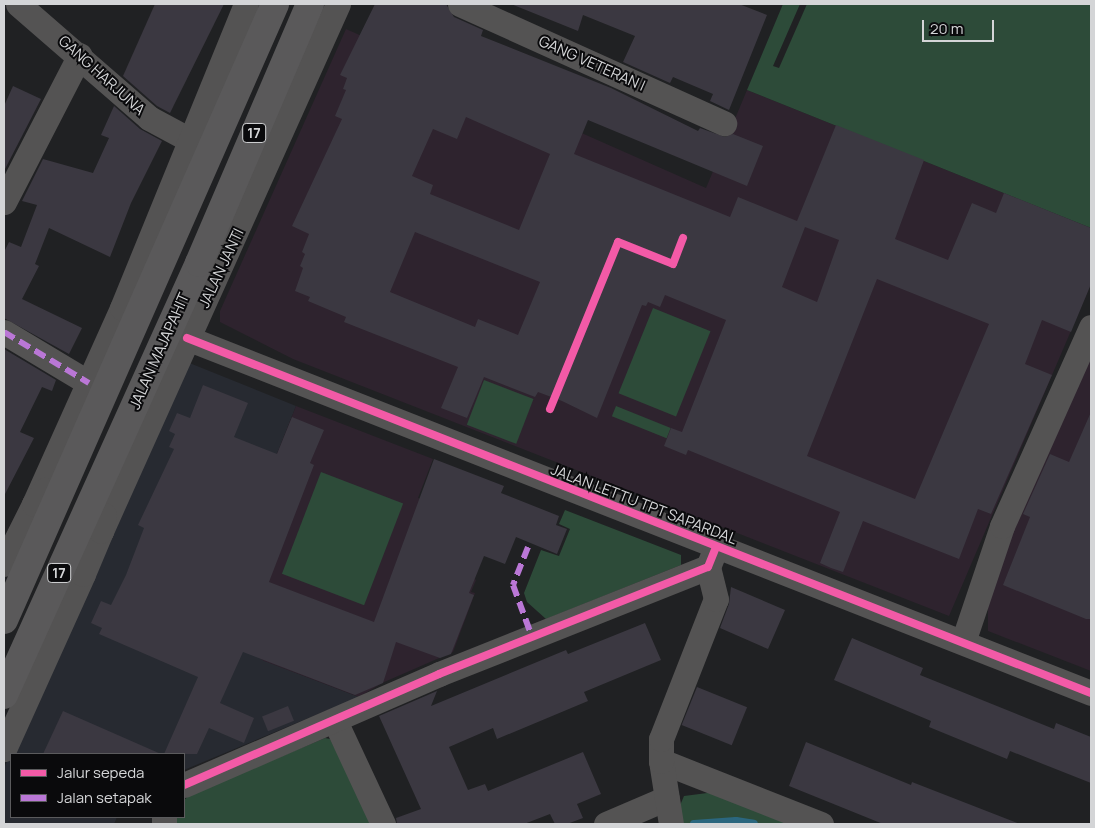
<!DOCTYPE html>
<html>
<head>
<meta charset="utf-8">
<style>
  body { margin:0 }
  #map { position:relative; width:1095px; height:828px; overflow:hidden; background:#202123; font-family:Manrope,sans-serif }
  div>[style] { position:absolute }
  .built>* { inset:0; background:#272a31 }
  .education>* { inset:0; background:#2e232e }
  .green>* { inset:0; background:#2d4b39; transform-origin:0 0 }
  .stream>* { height:8px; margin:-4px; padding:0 4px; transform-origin:4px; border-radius:4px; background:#2b677f }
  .building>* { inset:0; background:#3b3841; transform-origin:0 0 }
  .minor>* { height:25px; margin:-12.5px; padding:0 12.5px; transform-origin:12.5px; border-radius:12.5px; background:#545353 }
  .highway>* { height:28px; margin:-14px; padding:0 14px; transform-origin:14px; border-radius:14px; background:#5a595a }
  .quiet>* { height:6px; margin-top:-3px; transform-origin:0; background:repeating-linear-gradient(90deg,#ba77d6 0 12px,transparent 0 18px) }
  .cycleway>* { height:8px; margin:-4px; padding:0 4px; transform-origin:4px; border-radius:4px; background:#f35aa7 }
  span { translate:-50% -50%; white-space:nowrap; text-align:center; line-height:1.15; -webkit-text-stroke:4px #0a0a0c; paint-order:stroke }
  .shield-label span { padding:1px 4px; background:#0a0a0c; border:1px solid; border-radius:4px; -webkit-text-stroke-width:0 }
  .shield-label { font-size:14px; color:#d4d5d7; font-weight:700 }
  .street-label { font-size:15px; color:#d4d5d7 }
  .frame { position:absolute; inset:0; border:5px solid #d4d5d7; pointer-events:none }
  .legend { position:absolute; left:10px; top:753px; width:175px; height:65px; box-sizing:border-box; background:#0a0a0c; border:1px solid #5b5b5d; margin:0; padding:6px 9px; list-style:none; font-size:15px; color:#d4d5d7 }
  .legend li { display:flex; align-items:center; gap:10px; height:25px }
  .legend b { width:25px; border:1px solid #5b5b5d }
  .scale { position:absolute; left:922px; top:20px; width:72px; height:22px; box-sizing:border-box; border:2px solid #d4d5d7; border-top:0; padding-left:6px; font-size:15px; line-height:18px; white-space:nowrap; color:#d4d5d7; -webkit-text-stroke:4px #0a0a0c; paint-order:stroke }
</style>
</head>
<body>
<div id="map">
  <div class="built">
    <div style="clip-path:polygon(187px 362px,296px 406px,209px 625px,265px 661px,359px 697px,184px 770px,184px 754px,11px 754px,11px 817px,117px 817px,114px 824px,4px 824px,4px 768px)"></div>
  </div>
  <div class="education">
    <div style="clip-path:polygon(346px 29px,706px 188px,747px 90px,1091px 228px,1091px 284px,949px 616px,293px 359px,220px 322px,220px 311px)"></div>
    <div style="clip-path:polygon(1091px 358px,1091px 671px,988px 631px,988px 605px,1009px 540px)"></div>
    <div style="clip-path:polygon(296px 406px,433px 459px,418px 498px,493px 527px,473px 578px,476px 580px,471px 592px,475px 593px,453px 652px,382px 683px,359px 697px,264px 661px,209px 625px)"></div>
  </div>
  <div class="green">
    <div style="clip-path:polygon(783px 4px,800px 4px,773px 66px,779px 68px,807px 4px,1091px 4px,1091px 228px,747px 90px)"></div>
    <div style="left:653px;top:308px;width:62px;height:92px;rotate:22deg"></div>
    <div style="left:484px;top:380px;width:53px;height:48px;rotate:21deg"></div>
    <div style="left:616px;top:406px;width:59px;height:11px;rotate:22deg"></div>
    <div style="left:321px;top:472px;width:88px;height:109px;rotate:21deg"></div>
    <div style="clip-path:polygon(565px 510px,681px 555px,681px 565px,546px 619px,527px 602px,524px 593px,541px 550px,559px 556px,570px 529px,559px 524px)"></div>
    <div style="clip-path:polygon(325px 738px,330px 739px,374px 824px,173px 824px,175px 817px,184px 817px,184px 800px,190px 795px)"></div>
    <div style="clip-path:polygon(715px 792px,805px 824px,681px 824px,679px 808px,684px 796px)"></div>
  </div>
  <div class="stream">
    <div style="left:694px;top:824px;width:42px;rotate:-4.1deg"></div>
    <div style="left:736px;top:821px;width:18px;rotate:9deg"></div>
  </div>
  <div class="building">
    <div style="clip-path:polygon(155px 4px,224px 4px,170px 113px,157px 106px,123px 76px)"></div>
    <div style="clip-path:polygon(evenodd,375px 4px,446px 4px,454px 17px,483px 30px,481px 36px,611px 88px,698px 131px,700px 128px,725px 137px,733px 134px,763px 146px,747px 186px,588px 120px,574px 154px,730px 217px,738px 197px,797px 221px,836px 125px,924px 160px,895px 239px,948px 260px,972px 203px,996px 213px,1004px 193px,1091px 228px,1091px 284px,1071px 332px,1042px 320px,1025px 364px,1052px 375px,991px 514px,978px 509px,959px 559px,863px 521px,843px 572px,831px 568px,820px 563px,840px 512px,688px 450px,686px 455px,664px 446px,671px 428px,682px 432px,726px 320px,665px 295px,660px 307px,648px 302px,646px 306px,642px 305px,597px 418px,562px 401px,538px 392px,535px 397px,484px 377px,467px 418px,441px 408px,458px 367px,344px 322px,346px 317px,308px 301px,310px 297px,295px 291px,303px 268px,300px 266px,305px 254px,302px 252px,309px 234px,292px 226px,342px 119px,335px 116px,346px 90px,343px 89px,347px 78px,340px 75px,375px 4px,466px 117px,550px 154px,519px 230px,430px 194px,433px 185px,412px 176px,433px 129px,457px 139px,466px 117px,375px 4px,805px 227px,839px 240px,817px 302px,782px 287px,805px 227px,375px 4px,415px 232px,540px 282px,518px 335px,478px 319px,475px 327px,390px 292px,415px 232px,375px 4px,877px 279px,989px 324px,915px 499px,807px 456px,877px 279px)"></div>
    <div style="clip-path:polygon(511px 4px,739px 4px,767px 15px,729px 110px,710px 101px,713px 94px,673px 77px,670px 83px,623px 62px,635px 36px,583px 15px,578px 31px)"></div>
    <div style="clip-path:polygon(13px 86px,41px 99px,4px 171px,4px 106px)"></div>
    <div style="clip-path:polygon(114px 106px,140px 129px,162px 141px,131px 203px,110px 257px,49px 228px,35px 264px,39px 266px,22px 299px,82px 328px,69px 354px,4px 318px,4px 252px,9px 242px,21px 247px,37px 205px,22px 201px,43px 159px,93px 173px,109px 138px,101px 135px)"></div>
    <div style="clip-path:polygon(4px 349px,56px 380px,52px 391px,42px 387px,20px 432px,34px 438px,4px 496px)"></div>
    <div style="clip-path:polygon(203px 385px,248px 403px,234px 437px,277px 454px,292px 417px,324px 430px,310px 463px,314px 465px,269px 582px,374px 622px,434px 459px,504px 486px,501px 493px,559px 516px,556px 525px,567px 529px,557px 554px,516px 537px,505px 564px,484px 556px,469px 593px,474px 595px,451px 654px,440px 658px,396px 642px,383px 683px,355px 695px,243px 652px,220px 703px,254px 718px,244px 743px,209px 728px,197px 754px,164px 754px,198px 677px,99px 634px,102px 628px,91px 623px,101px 601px,111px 605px,126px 575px,144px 528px,138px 525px,174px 449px,169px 447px,175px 434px,169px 431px,177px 413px,190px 418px)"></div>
    <div style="clip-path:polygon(1091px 412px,1091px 619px,1086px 619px,1003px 585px,1030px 517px,1023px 514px,1050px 454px,1069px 462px)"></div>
    <div style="clip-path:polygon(731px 587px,785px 610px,768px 649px,720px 628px,729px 604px)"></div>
    <div style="clip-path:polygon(645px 623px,661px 660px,584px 692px,588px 701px,497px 739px,493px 728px,449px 747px,468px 790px,485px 784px,488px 791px,583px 752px,601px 794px,577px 804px,583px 818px,567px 824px,555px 824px,550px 814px,524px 824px,397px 824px,396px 818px,421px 809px,379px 716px,437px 691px,431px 706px,566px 650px,568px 654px)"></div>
    <div style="clip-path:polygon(852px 638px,923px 668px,920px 675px,1054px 729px,1056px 723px,1091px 737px,1091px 783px,1010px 751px,1007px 759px,929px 727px,931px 721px,834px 680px)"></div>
    <div style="left:697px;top:687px;width:54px;height:41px;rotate:22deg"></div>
    <div style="left:288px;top:706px;width:16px;height:28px;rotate:68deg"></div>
    <div style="clip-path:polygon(63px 711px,161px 754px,43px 754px)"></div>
    <div style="clip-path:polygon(806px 742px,911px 785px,912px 782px,1020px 824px,883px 824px,789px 786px)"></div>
  </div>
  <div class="minor">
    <div style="left:18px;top:4px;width:174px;rotate:41deg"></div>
    <div style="left:149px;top:118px;width:47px;rotate:28.2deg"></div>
    <div style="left:460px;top:4px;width:290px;rotate:24.3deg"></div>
    <div style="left:4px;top:202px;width:165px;rotate:-62.7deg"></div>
    <div style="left:4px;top:332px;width:99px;rotate:31deg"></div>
    <div style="left:187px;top:338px;width:971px;rotate:21.44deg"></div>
    <div style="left:34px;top:504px;width:215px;rotate:-65.8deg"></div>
    <div style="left:122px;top:308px;width:328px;rotate:-67.8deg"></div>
    <div style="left:101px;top:531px;width:578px;rotate:-65.79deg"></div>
    <div style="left:4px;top:564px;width:67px;rotate:-63.4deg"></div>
    <div style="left:34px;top:504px;width:18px;rotate:-52deg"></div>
    <div style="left:963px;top:642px;width:122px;rotate:-71.4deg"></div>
    <div style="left:1002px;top:526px;width:218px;rotate:-65.9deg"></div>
    <div style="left:335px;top:721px;width:114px;rotate:65deg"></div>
    <div style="left:4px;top:749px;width:192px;rotate:-65.7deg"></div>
    <div style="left:83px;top:574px;width:47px;rotate:-67.3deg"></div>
    <div style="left:101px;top:531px;width:16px;rotate:-79deg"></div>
    <div style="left:661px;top:761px;width:172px;rotate:21.5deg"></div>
    <div style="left:184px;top:785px;width:278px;rotate:-23.5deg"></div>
    <div style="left:439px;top:674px;width:289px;rotate:-21.7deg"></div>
    <div style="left:708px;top:567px;width:22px;rotate:-68deg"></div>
    <div style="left:164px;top:817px;width:7px;rotate:90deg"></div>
    <div style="left:606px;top:824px;width:66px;rotate:-23.1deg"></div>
    <div style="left:671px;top:824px;width:64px;rotate:-99deg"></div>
    <div style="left:661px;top:761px;width:22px;rotate:-90deg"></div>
    <div style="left:661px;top:739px;width:150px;rotate:-68.6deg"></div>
    <div style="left:716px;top:599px;width:33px;rotate:-104deg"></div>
  </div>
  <div class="highway">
    <div style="left:4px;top:620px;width:673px;rotate:-66.25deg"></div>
    <div style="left:4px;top:695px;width:474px;rotate:-65.7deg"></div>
    <div style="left:199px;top:263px;width:282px;rotate:-66.8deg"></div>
  </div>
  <div class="quiet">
    <div style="left:4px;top:332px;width:99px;rotate:31deg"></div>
    <div style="left:528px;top:547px;width:41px;rotate:111.5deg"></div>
    <div style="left:513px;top:585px;width:55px;rotate:69.9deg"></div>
  </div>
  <div class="cycleway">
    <div style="left:187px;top:338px;width:971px;rotate:21.44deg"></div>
    <div style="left:550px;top:409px;width:180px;rotate:-67.8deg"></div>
    <div style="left:618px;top:242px;width:59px;rotate:21.8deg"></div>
    <div style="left:673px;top:264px;width:28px;rotate:-69deg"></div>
    <div style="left:184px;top:785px;width:278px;rotate:-23.5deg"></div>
    <div style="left:439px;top:674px;width:289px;rotate:-21.7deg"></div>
    <div style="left:708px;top:567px;width:22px;rotate:-68deg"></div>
  </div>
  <div class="shield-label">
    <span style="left:254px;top:133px">17</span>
    <span style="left:59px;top:573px">17</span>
  </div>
  <div class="street-label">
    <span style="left:592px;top:63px;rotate:24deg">GANG VETERAN I</span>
    <span style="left:102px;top:75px;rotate:42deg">GANG HARJUNA</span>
    <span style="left:221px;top:268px;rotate:-65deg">JALAN JANTI</span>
    <span style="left:159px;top:351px;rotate:-66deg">JALAN MAJAPAHIT</span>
    <span style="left:644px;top:504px;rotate:21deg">JALAN LETTU TPT SAPARDAL</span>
  </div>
  <div class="frame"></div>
  <ul class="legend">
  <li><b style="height:6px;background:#f35aa7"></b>Jalur sepeda</li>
  <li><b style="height:6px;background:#ba77d6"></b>Jalan setapak</li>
  </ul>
  <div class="scale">20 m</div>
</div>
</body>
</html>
